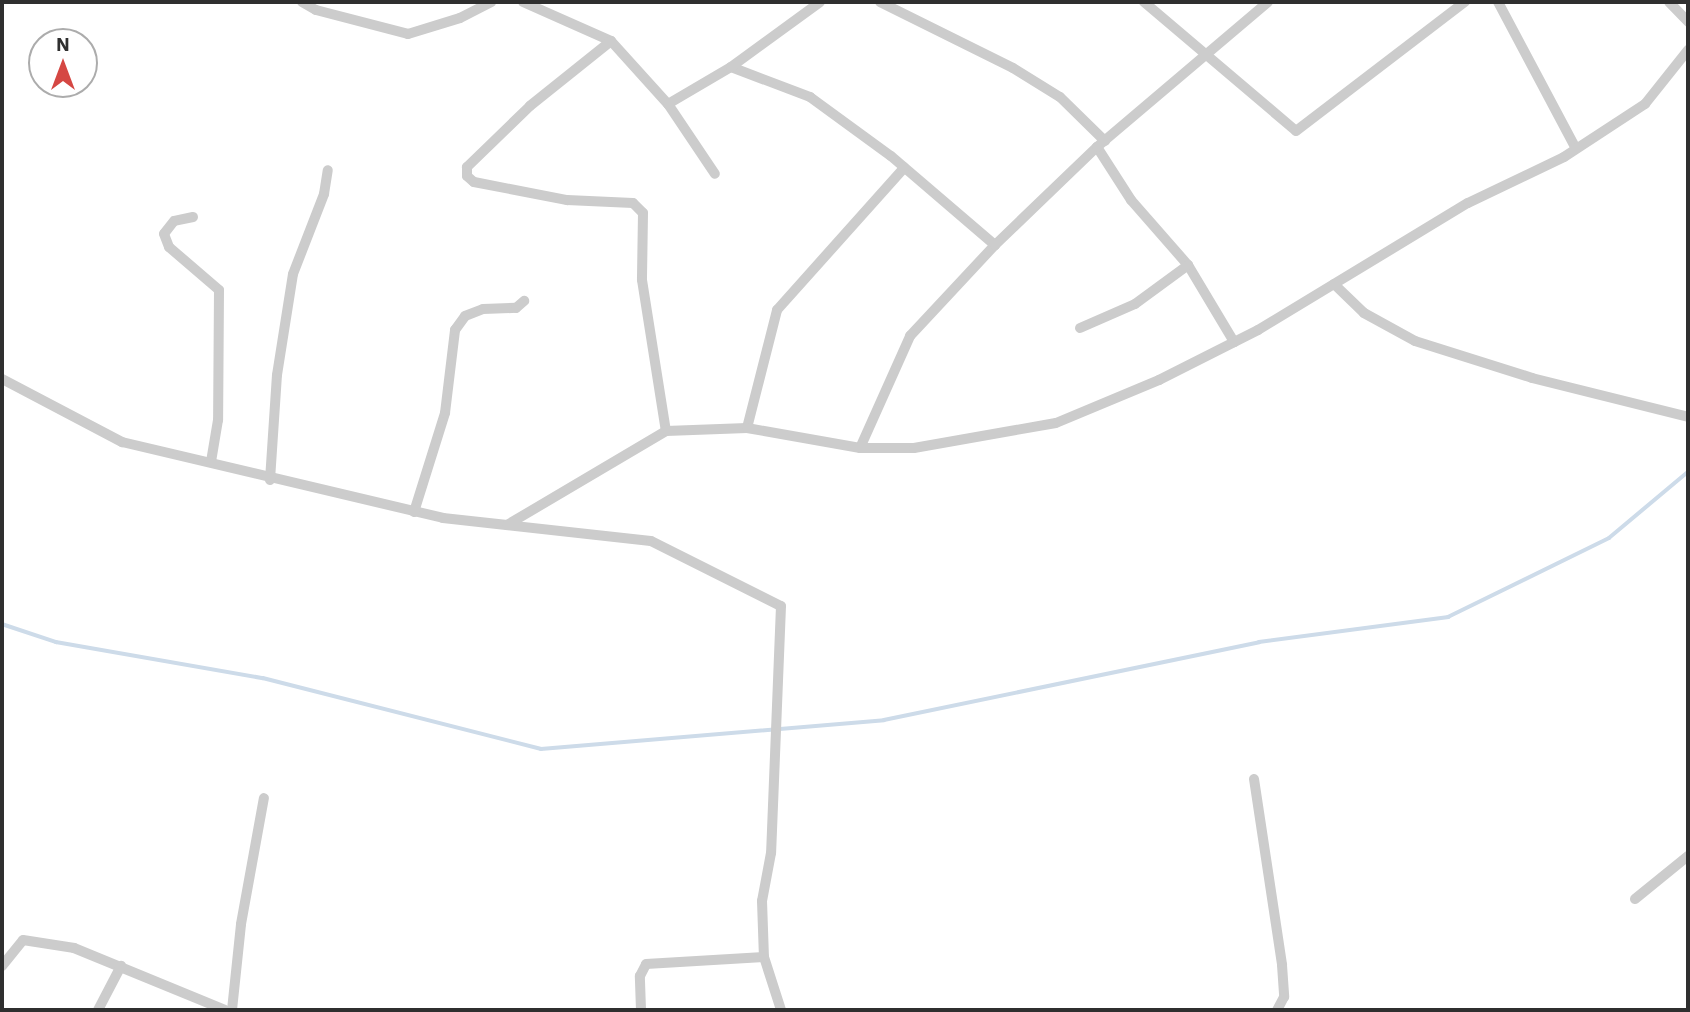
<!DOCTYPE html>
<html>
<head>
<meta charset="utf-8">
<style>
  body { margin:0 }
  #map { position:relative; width:1690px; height:1012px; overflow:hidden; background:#fff; font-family:"IBM Plex Sans",sans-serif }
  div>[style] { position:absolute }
  .stream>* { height:3.5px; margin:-1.75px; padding:0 1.75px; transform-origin:1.75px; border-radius:1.75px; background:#cddbe9 }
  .minor>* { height:10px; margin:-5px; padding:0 5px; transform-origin:5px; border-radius:5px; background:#ccc }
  span { translate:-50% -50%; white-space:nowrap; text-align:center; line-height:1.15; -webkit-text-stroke:7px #fff; paint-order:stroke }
  .frame { position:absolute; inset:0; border:4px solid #2f2f2f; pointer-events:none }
  .north { position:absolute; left:28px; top:28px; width:70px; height:70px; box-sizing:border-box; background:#fff; border:2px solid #acacac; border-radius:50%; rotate:0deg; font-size:19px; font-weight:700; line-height:28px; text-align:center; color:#2f2f2f }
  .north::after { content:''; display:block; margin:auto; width:24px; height:32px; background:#d54743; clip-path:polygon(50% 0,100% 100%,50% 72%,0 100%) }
</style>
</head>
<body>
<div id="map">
  <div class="stream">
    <div style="left:2px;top:624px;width:57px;rotate:18.4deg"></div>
    <div style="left:56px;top:642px;width:210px;rotate:9.9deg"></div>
    <div style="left:263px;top:678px;width:287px;rotate:14.3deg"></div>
    <div style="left:541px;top:749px;width:344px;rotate:-4.8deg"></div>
    <div style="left:884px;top:720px;width:383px;rotate:-11.7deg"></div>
    <div style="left:1259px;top:642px;width:191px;rotate:-7.5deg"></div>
    <div style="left:1448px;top:617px;width:179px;rotate:-26.1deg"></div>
    <div style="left:1609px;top:538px;width:103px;rotate:-39.9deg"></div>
  </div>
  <div class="minor">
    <div style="left:302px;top:2px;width:16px;rotate:30deg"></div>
    <div style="left:316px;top:10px;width:95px;rotate:14.6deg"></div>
    <div style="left:408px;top:34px;width:54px;rotate:-17.1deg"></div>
    <div style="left:460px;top:18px;width:35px;rotate:-27deg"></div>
    <div style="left:523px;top:2px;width:96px;rotate:23.9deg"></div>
    <div style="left:611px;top:41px;width:85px;rotate:47.9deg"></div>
    <div style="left:668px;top:104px;width:73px;rotate:-30.4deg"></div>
    <div style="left:731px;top:67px;width:85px;rotate:20.8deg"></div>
    <div style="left:810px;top:97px;width:100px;rotate:36.1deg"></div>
    <div style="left:891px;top:156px;width:137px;rotate:40.6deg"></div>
    <div style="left:880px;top:2px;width:148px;rotate:26.4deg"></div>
    <div style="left:1013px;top:68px;width:55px;rotate:31.7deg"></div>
    <div style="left:1060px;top:97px;width:63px;rotate:44.4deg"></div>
    <div style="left:1144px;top:2px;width:199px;rotate:40.3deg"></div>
    <div style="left:1296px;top:131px;width:213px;rotate:-37.4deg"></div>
    <div style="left:1498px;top:2px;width:166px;rotate:62deg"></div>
    <div style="left:1669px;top:2px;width:28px;rotate:46deg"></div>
    <div style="left:611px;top:41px;width:104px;rotate:141.3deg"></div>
    <div style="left:530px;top:106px;width:88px;rotate:135.9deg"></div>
    <div style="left:467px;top:167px;width:9px;rotate:90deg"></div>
    <div style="left:467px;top:176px;width:9px;rotate:41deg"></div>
    <div style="left:474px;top:182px;width:95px;rotate:11deg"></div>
    <div style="left:567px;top:200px;width:66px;rotate:2.6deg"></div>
    <div style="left:633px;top:203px;width:14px;rotate:45deg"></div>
    <div style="left:643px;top:213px;width:67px;rotate:90.9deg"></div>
    <div style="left:642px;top:280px;width:153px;rotate:81deg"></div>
    <div style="left:731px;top:67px;width:110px;rotate:-36.1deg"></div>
    <div style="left:668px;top:104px;width:84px;rotate:56.1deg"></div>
    <div style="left:1097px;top:147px;width:63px;rotate:57.3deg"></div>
    <div style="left:1131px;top:200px;width:86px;rotate:48.8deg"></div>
    <div style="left:1188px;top:265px;width:90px;rotate:59.1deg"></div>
    <div style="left:193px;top:217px;width:19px;rotate:168deg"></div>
    <div style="left:174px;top:221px;width:16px;rotate:128deg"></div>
    <div style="left:164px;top:234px;width:14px;rotate:69deg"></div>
    <div style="left:169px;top:247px;width:66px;rotate:40.7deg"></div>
    <div style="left:219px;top:290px;width:130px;rotate:90.4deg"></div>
    <div style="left:218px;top:420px;width:43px;rotate:99.5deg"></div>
    <div style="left:1334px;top:284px;width:42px;rotate:44deg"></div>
    <div style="left:1364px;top:313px;width:58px;rotate:28.8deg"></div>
    <div style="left:1415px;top:341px;width:123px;rotate:17.5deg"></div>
    <div style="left:1532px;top:378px;width:161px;rotate:14deg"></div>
    <div style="left:1080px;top:328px;width:60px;rotate:-23.6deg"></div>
    <div style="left:1135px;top:304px;width:66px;rotate:-36.3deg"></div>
    <div style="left:2px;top:379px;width:136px;rotate:27.7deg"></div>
    <div style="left:122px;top:442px;width:330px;rotate:13.3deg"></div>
    <div style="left:443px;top:518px;width:209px;rotate:6.3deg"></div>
    <div style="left:651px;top:541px;width:145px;rotate:26.6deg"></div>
    <div style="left:781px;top:606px;width:247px;rotate:92.3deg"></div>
    <div style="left:771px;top:853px;width:49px;rotate:100.6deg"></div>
    <div style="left:762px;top:901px;width:56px;rotate:88deg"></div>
    <div style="left:747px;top:428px;width:122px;rotate:-75.7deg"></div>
    <div style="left:777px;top:310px;width:191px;rotate:-48.2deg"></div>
    <div style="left:860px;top:448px;width:123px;rotate:-65.9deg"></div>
    <div style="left:910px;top:336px;width:125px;rotate:-47deg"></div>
    <div style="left:995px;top:245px;width:141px;rotate:-43.9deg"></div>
    <div style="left:1097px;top:147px;width:224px;rotate:-40.3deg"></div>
    <div style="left:270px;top:480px;width:105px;rotate:-86.2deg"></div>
    <div style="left:277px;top:375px;width:102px;rotate:-81deg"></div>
    <div style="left:293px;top:274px;width:86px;rotate:-68.8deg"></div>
    <div style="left:324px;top:194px;width:24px;rotate:-81deg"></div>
    <div style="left:414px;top:512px;width:104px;rotate:-72.6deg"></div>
    <div style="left:445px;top:413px;width:84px;rotate:-83.1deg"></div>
    <div style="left:455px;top:330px;width:17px;rotate:-54deg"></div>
    <div style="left:465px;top:316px;width:19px;rotate:-21deg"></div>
    <div style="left:483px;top:309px;width:33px;rotate:-2deg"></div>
    <div style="left:516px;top:308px;width:11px;rotate:-41deg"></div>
    <div style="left:507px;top:525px;width:185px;rotate:-30.6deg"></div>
    <div style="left:666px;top:431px;width:81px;rotate:-2.1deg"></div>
    <div style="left:747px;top:428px;width:115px;rotate:10deg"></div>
    <div style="left:860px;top:448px;width:54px"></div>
    <div style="left:914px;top:448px;width:144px;rotate:-10deg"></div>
    <div style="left:1056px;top:423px;width:112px;rotate:-22.7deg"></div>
    <div style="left:1159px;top:380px;width:111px;rotate:-26.8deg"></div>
    <div style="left:1258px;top:330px;width:245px;rotate:-31.2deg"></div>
    <div style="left:1468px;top:203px;width:106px;rotate:-25.6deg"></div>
    <div style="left:1564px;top:157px;width:97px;rotate:-33.2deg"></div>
    <div style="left:1645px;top:104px;width:69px;rotate:-51.5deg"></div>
    <div style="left:1254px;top:779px;width:188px;rotate:81.4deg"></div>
    <div style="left:1282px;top:965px;width:32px;rotate:86deg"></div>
    <div style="left:1284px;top:997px;width:15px;rotate:118deg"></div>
    <div style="left:1635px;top:899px;width:68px;rotate:-39.1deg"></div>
    <div style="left:2px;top:966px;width:33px;rotate:-51deg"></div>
    <div style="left:23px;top:940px;width:52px;rotate:8.9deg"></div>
    <div style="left:74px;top:948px;width:163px;rotate:22.3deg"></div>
    <div style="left:98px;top:1010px;width:50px;rotate:-62.4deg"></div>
    <div style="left:232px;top:1010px;width:86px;rotate:-84deg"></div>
    <div style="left:241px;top:924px;width:128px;rotate:-79.7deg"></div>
    <div style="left:641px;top:1010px;width:34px;rotate:-92deg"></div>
    <div style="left:640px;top:976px;width:13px;rotate:-63deg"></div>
    <div style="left:646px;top:964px;width:118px;rotate:-3.4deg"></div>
    <div style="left:764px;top:957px;width:56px;rotate:72.2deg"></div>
  </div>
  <div class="frame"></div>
  <div class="north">N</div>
</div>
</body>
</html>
